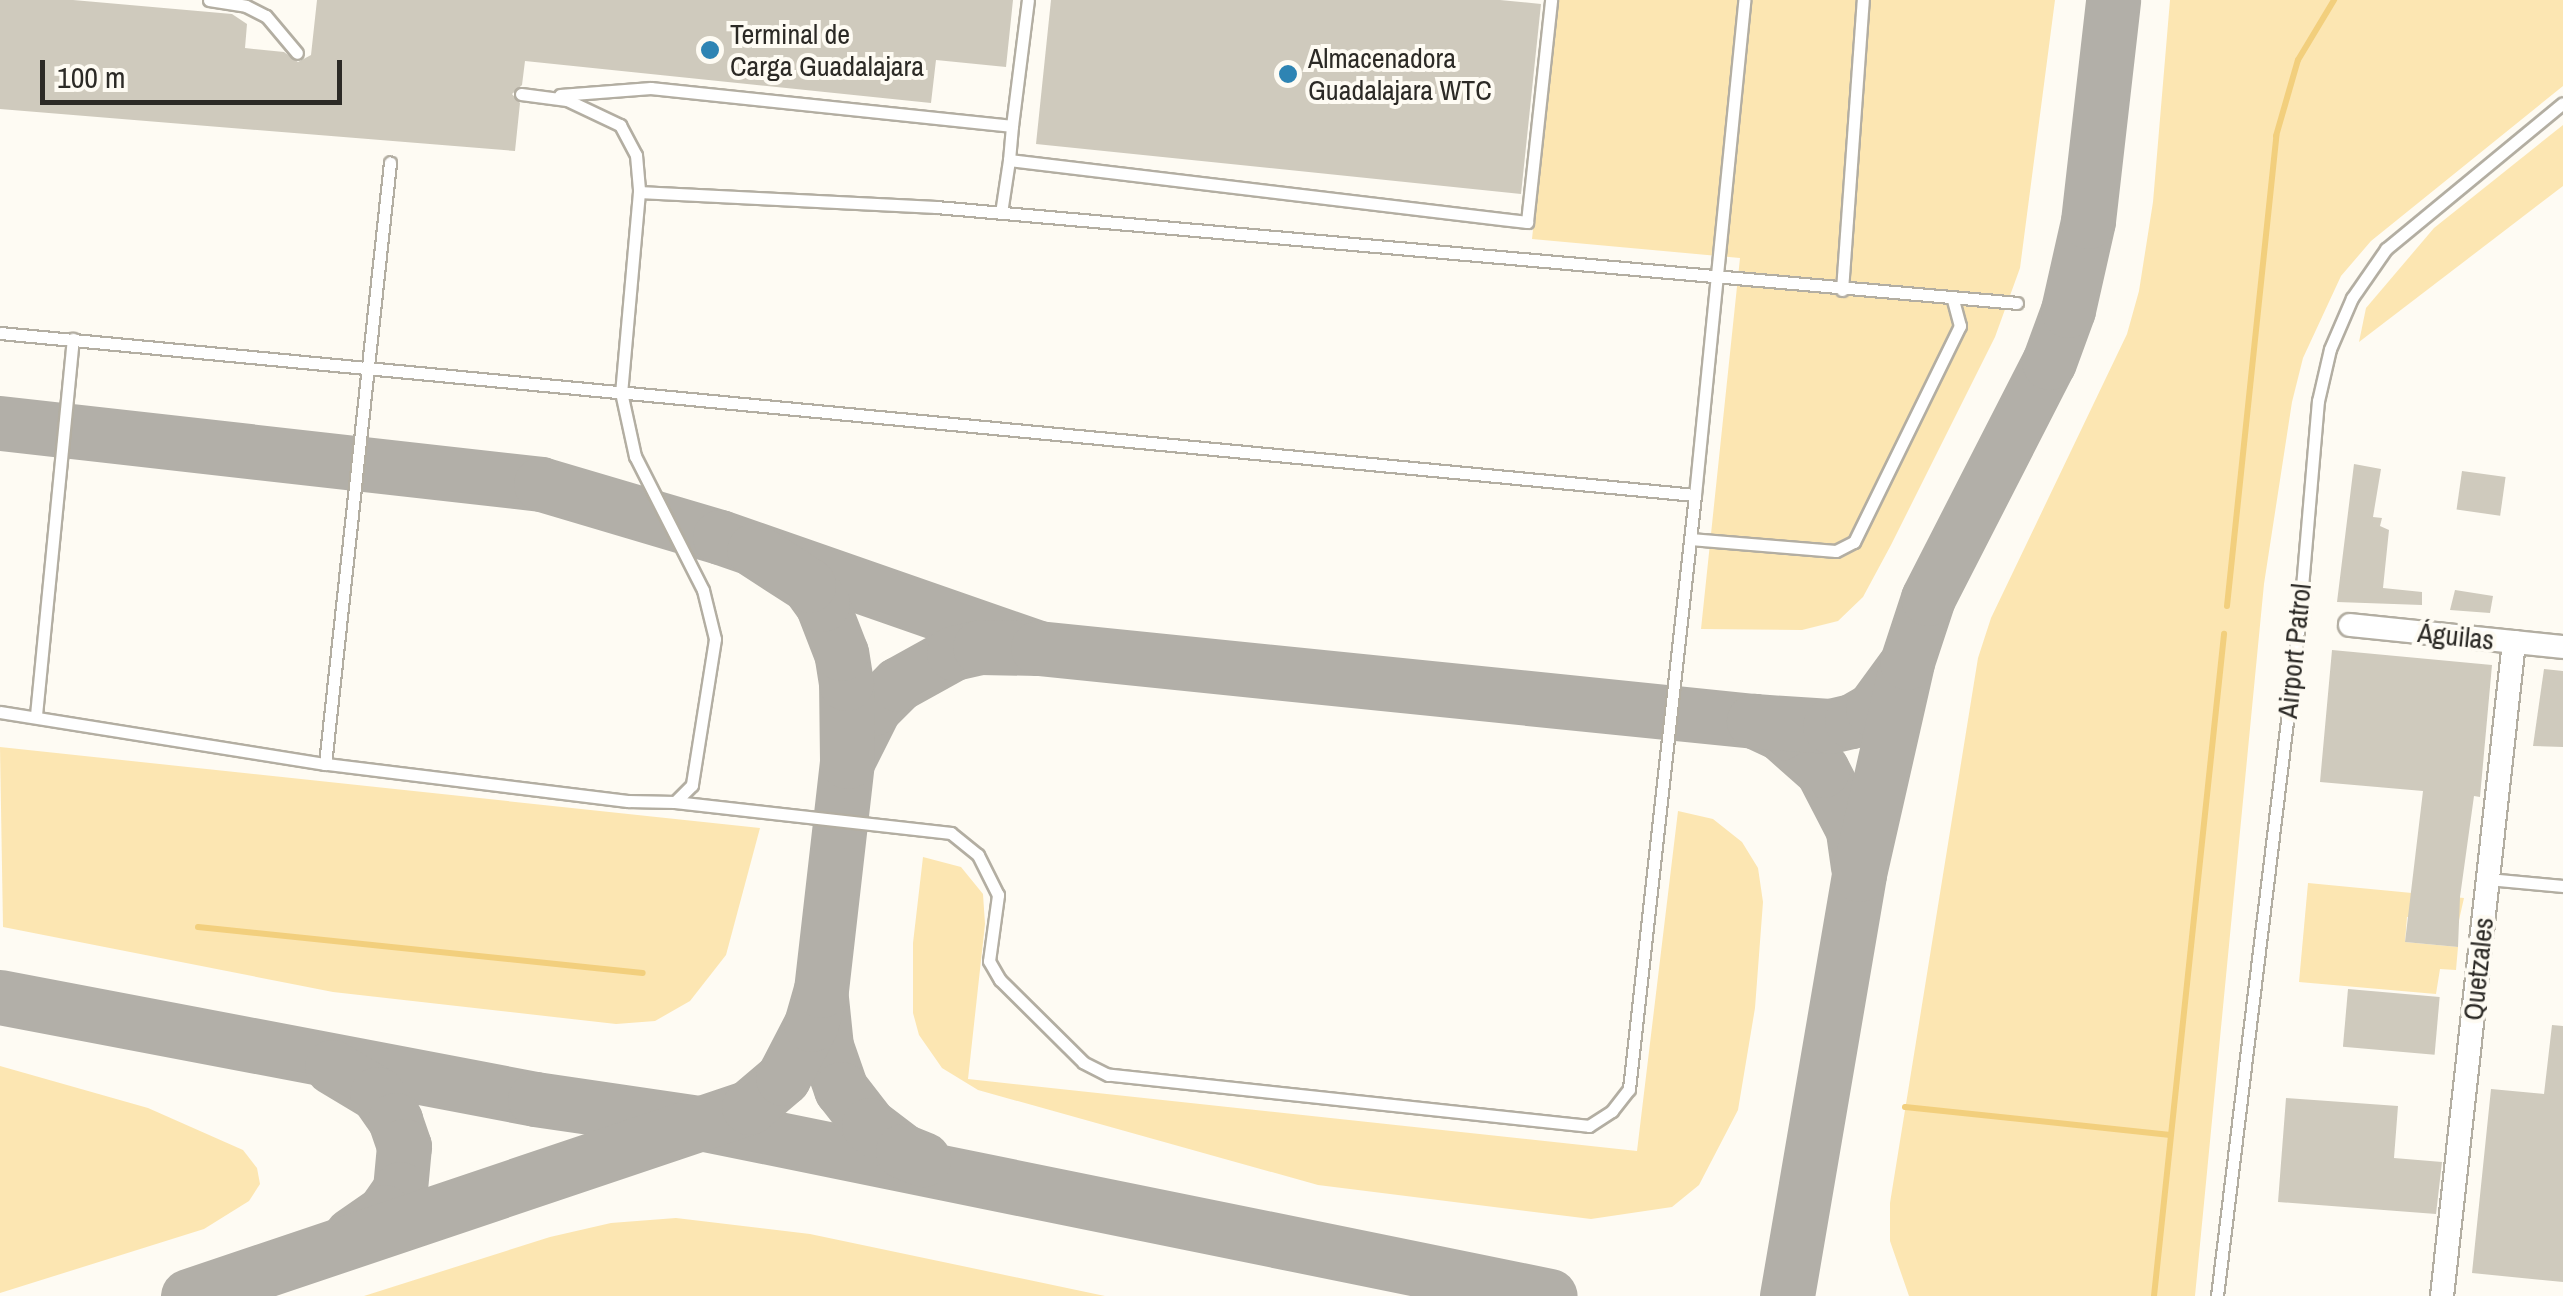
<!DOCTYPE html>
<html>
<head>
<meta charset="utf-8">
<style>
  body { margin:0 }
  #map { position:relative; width:2563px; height:1296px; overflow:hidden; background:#fefbf3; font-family:"Archivo Narrow",sans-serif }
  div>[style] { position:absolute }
  .green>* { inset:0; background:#fce6b2 }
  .stream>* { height:6px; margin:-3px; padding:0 3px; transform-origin:3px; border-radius:3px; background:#f2cf7d }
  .taxiway>* { height:55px; margin:-27.5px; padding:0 27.5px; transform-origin:27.5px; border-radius:27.5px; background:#b2afa8 }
  .building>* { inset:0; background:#cfcabd; transform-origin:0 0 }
  .roads { filter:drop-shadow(2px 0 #b3aea2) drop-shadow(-2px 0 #b3aea2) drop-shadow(0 2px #b3aea2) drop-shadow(0 -2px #b3aea2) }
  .service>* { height:11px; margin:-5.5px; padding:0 5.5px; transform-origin:5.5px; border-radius:5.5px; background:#fff }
  .minor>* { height:22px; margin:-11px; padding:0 11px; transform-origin:11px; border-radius:11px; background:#fff }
  .dots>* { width:28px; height:28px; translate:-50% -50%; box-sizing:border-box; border:5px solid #fefbf3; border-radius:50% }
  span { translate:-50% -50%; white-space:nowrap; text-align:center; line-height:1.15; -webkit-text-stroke:8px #fefbf3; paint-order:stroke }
  .poi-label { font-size:28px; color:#2c2a26 }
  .left { translate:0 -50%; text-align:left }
  .street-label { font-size:28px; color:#2c2a26 }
  .scale { position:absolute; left:40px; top:60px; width:302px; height:45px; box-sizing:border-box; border:5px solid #2c2a26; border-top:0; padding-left:12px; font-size:30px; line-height:35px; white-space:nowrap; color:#2c2a26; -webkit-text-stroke:8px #fefbf3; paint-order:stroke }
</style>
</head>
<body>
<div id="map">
  <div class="green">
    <div style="clip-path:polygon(1557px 0,2055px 0,2020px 268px,1995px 337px,1891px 545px,1863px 597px,1838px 621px,1802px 630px,1701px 629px,1740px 258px,1532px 239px)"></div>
    <div style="clip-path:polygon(2170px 0,2563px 0,2563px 86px,2371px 241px,2341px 276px,2303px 358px,2292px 402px,2264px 584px,2195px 1296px,1909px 1296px,1890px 1241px,1890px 1203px,1978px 658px,1991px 618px,2127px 334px,2139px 291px,2153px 202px)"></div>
    <div style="clip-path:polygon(2563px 125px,2563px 186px,2359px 342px,2366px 308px,2434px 228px)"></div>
    <div style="clip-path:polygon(0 747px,760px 828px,726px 955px,690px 1001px,655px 1021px,616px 1024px,333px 992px,3px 927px)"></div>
    <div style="clip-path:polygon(1678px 811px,1713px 819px,1742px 842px,1758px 868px,1763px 902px,1755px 1008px,1738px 1110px,1699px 1185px,1672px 1207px,1591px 1219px,1318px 1185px,978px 1090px,942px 1068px,919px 1035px,913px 1013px,913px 943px,923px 857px,961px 867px,983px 894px,985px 924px,968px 1079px,1637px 1151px)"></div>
    <div style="clip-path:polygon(2308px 883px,2464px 898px,2459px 920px,2407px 917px,2405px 942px,2458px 947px,2456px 970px,2440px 969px,2436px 994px,2299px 982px)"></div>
    <div style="clip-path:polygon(0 1066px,148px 1108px,243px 1150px,257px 1168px,260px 1184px,249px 1201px,204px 1229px,0 1293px)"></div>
    <div style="clip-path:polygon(676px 1218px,810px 1234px,1105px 1296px,364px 1296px,550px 1237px,611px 1223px)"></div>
  </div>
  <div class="stream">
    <div style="left:2227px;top:606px;width:473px;rotate:-84deg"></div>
    <div style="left:2276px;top:136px;width:79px;rotate:-73.9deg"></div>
    <div style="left:2298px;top:60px;width:70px;rotate:-59deg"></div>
    <div style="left:198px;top:927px;width:447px;rotate:5.9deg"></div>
    <div style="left:1905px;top:1107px;width:267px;rotate:6deg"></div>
    <div style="left:2154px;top:1296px;width:666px;rotate:-83.96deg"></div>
  </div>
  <div class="taxiway">
    <div style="left:0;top:423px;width:544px;rotate:6.43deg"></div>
    <div style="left:541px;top:484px;width:187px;rotate:16.5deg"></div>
    <div style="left:720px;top:537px;width:337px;rotate:19.2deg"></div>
    <div style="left:849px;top:758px;width:56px;rotate:-63.4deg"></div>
    <div style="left:874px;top:708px;width:34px;rotate:-45deg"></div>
    <div style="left:898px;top:684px;width:64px;rotate:-29deg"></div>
    <div style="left:954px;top:653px;width:27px;rotate:-13deg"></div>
    <div style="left:980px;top:647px;width:58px;rotate:1deg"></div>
    <div style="left:1038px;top:648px;width:720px;rotate:5.82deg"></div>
    <div style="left:1858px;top:867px;width:37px;rotate:-98deg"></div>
    <div style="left:1853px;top:830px;width:68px;rotate:-117.3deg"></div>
    <div style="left:1822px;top:770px;width:56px;rotate:-138.6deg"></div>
    <div style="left:1780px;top:733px;width:29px;rotate:-155deg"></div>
    <div style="left:1754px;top:721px;width:76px;rotate:3.8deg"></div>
    <div style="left:1830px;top:726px;width:23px;rotate:-13deg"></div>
    <div style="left:1852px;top:721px;width:24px;rotate:-30deg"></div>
    <div style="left:1873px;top:709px;width:51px;rotate:-53.8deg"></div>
    <div style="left:0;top:997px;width:545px;rotate:10.79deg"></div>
    <div style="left:535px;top:1099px;width:167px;rotate:8.3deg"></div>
    <div style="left:700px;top:1123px;width:867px;rotate:11.5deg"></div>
    <div style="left:821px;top:998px;width:48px;rotate:84.1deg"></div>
    <div style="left:826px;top:1046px;width:46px;rotate:70.8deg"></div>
    <div style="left:841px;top:1089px;width:46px;rotate:52.1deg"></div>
    <div style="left:869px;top:1125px;width:43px;rotate:37.4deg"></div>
    <div style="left:903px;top:1151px;width:22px;rotate:22deg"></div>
    <div style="left:332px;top:1067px;width:52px;rotate:31deg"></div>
    <div style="left:377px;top:1094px;width:32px;rotate:55deg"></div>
    <div style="left:395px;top:1120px;width:28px;rotate:71deg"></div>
    <div style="left:404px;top:1146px;width:43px;rotate:95.3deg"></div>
    <div style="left:400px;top:1189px;width:28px;rotate:125deg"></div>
    <div style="left:384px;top:1212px;width:40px;rotate:145.1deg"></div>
    <div style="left:188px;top:1296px;width:592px;rotate:-18.62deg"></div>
    <div style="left:749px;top:1107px;width:45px;rotate:-40.5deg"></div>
    <div style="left:783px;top:1078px;width:61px;rotate:-62.6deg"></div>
    <div style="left:811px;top:1024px;width:35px;rotate:-74deg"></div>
    <div style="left:821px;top:990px;width:230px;rotate:-83.5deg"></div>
    <div style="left:847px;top:761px;width:78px;rotate:-90.7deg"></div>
    <div style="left:846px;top:683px;width:30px;rotate:-99deg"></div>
    <div style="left:841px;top:653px;width:53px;rotate:-111.2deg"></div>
    <div style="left:822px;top:604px;width:24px;rotate:-126deg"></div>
    <div style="left:808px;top:585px;width:64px;rotate:-147.1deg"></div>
    <div style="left:1787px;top:1296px;width:428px;rotate:-80.3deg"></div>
    <div style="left:1859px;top:874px;width:217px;rotate:-77.2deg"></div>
    <div style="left:1907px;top:662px;width:67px;rotate:-71.8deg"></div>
    <div style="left:1928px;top:598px;width:265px;rotate:-62.9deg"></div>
    <div style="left:2049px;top:362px;width:55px;rotate:-69.9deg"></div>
    <div style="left:2068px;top:310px;width:91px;rotate:-77.3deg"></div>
    <div style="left:2088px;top:221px;width:222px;rotate:-83.5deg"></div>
  </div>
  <div class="building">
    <div style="clip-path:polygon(0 0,73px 0,232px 14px,247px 24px,245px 48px,284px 52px,298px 62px,311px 55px,317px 0,1013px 0,1006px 67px,936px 60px,931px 103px,525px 61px,522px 85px,512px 94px,520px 103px,515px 151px,0 109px)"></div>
    <div style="clip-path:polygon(1051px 0,1500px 0,1541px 4px,1521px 194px,1036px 144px)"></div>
    <div style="clip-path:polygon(2354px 464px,2381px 469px,2373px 517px,2382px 518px,2380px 526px,2389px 530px,2383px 588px,2422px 592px,2422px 605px,2337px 602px)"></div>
    <div style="left:2462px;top:471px;width:44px;height:39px;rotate:8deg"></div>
    <div style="clip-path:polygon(2455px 590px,2493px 596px,2490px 613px,2450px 610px)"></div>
    <div style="clip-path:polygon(2332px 650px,2492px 665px,2480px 797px,2474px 796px,2460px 897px,2458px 947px,2405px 942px,2423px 791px,2320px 782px)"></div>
    <div style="clip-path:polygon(2544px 669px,2563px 671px,2563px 747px,2533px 746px)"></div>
    <div style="left:2348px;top:989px;width:92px;height:58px;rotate:5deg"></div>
    <div style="clip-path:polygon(2552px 1025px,2563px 1026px,2563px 1282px,2472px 1273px,2491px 1089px,2544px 1094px)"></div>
    <div style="clip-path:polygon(2286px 1098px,2398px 1106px,2394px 1158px,2442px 1162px,2436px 1214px,2278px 1202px)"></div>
  </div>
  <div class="roads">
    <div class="service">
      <div style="left:209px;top:0;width:37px;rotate:9deg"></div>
      <div style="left:246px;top:6px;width:22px;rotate:27deg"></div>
      <div style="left:266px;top:16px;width:48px;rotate:50deg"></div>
      <div style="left:521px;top:94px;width:46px;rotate:7.4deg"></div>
      <div style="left:567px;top:100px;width:59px;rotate:25.3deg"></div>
      <div style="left:620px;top:125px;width:34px;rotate:62deg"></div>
      <div style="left:636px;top:155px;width:37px;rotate:85deg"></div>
      <div style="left:639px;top:192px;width:297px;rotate:2.9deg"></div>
      <div style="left:936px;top:207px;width:1085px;rotate:5.07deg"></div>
      <div style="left:560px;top:95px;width:91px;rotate:-4.4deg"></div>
      <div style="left:651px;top:88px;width:363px;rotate:6deg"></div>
      <div style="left:1012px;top:126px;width:127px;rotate:-82.8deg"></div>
      <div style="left:1012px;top:126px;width:34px;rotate:95deg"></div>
      <div style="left:1009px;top:160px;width:522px;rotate:6.83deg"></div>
      <div style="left:1527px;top:222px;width:223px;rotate:-83.8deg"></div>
      <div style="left:639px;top:192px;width:201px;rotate:95.1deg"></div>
      <div style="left:621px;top:392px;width:66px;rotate:77.7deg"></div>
      <div style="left:635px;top:456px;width:150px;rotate:63.1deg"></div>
      <div style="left:703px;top:590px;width:50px;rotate:76.2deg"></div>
      <div style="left:715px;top:639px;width:148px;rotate:99deg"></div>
      <div style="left:692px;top:785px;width:24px;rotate:135deg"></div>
      <div style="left:1001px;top:213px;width:54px;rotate:-81.4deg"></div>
      <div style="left:1842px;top:290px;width:291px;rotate:-85.9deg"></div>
      <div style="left:0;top:333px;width:1703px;rotate:5.46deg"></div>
      <div style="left:1695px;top:495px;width:598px;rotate:96.34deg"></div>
      <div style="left:1629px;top:1089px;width:28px;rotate:128deg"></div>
      <div style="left:1612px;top:1111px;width:27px;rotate:147deg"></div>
      <div style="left:1589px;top:1126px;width:484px;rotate:-173.9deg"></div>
      <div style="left:1108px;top:1075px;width:28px;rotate:-153deg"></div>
      <div style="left:1083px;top:1062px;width:117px;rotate:-135.3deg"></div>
      <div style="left:1000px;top:980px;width:22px;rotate:-120deg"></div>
      <div style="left:989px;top:961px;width:67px;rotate:-82.2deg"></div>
      <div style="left:998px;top:895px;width:45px;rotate:-116.6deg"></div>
      <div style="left:978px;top:855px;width:35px;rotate:-141deg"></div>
      <div style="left:951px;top:833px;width:278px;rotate:-173.6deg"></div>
      <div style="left:675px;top:802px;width:47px;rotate:-178.8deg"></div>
      <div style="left:628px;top:801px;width:305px;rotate:-173deg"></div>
      <div style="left:1695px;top:495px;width:497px;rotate:-84.3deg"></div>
      <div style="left:1690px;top:539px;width:146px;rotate:4.7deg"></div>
      <div style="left:1836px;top:551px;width:20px;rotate:-27deg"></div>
      <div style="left:1854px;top:542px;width:241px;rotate:-63.9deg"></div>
      <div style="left:1960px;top:326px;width:28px;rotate:-105deg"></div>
      <div style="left:0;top:712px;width:329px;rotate:9.1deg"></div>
      <div style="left:325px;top:764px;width:605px;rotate:-83.83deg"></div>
      <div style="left:36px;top:715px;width:378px;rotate:-84.4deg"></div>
      <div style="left:2488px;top:879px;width:75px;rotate:5.3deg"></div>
      <div style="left:2217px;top:1296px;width:679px;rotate:-83.06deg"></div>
      <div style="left:2299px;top:622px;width:222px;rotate:-85.1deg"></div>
      <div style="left:2318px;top:401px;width:53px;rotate:-77deg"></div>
      <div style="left:2330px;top:349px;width:56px;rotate:-66.7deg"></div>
      <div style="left:2352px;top:298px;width:60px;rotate:-55.2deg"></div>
      <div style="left:2386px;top:249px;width:229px;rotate:-39.5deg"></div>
    </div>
    <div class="minor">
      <div style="left:2350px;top:625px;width:214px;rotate:5.9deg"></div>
      <div style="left:2442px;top:1296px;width:658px;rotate:-83.72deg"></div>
    </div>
  </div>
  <div class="dots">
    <div style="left:710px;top:50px;background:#2e84b3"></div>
    <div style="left:1288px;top:74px;background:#2e84b3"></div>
  </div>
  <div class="poi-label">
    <span class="left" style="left:730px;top:50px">Terminal de<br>Carga Guadalajara</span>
    <span class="left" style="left:1308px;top:74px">Almacenadora<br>Guadalajara WTC</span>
  </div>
  <div class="street-label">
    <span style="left:2456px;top:636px;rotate:6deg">Águilas</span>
    <span style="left:2294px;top:651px;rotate:-84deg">Airport Patrol</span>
    <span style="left:2478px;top:969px;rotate:-84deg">Quetzales</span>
  </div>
  <div class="scale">100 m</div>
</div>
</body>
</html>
